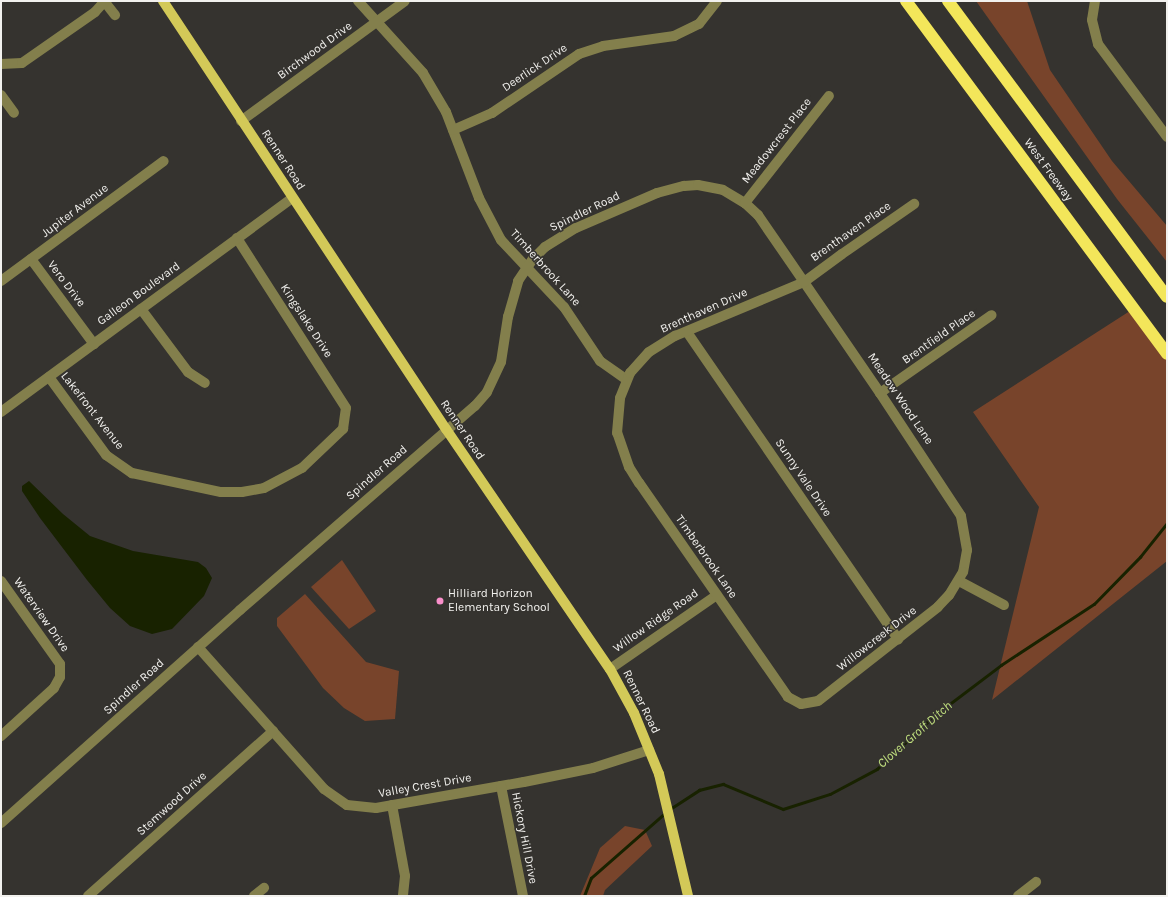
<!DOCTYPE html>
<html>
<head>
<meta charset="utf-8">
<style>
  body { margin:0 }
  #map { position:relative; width:1168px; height:897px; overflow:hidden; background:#35332f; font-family:Karla,sans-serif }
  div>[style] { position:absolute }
  .green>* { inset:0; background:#78442b }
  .water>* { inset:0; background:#182200 }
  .stream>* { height:2.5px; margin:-1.25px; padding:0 1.25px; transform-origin:1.25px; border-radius:1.25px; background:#182200 }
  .minor>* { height:10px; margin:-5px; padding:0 5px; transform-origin:5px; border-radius:5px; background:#837f4c }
  .major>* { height:10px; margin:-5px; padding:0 5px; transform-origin:5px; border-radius:5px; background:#d3c958 }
  .highway>* { height:12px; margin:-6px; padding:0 6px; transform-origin:6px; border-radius:6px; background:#f3e65a }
  .dots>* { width:11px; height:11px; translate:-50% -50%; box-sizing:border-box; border:2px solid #35332f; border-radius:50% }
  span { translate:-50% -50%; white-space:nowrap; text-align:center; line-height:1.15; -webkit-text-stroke:3px #35332f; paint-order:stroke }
  .street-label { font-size:12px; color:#f2f1ee }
  .poi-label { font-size:12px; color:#f2f1ee }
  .left { translate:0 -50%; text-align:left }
  .water-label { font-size:13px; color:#c1e07f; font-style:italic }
  .frame { position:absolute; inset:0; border:2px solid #f2f1ee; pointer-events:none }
</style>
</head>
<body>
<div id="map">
  <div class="green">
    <div style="clip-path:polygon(976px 1px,1027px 1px,1050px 70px,1112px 161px,1167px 226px,1167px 262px,1117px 199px)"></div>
    <div style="clip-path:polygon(1133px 309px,1167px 354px,1167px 561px,992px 700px,1039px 507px,973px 412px)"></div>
    <div style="clip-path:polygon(342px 560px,376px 611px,349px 629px,311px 587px)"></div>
    <div style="clip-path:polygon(305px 594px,366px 662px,399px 671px,395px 719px,365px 721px,344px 708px,323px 688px,277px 626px,277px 618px)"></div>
    <div style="clip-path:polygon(625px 826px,645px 830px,652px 846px,605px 890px,603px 896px,580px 896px,600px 848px)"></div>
  </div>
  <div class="water">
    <div style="clip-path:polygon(29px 481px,63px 514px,90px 536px,133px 551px,198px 562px,206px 568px,212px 578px,204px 596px,172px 629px,152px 634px,130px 626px,110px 608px,87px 580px,40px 518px,22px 491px,22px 486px)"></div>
  </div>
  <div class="stream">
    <div style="left:670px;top:809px;width:35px;rotate:-33deg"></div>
    <div style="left:699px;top:790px;width:25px;rotate:-14deg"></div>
    <div style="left:723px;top:784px;width:65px;rotate:22.6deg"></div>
    <div style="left:783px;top:809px;width:49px;rotate:-17.7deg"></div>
    <div style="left:830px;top:794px;width:53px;rotate:-28deg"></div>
    <div style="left:877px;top:769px;width:79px;rotate:-43deg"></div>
    <div style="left:935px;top:715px;width:83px;rotate:-37.1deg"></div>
    <div style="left:1001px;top:665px;width:111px;rotate:-33.3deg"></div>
    <div style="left:1094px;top:604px;width:66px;rotate:-45.6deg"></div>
    <div style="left:1140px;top:557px;width:43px;rotate:-51.5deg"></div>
    <div style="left:584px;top:896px;width:19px;rotate:-69deg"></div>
    <div style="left:591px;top:878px;width:100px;rotate:-41.3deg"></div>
  </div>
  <div class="minor">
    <div style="left:104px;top:1px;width:18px;rotate:52deg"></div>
    <div style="left:358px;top:1px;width:97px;rotate:47.9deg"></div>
    <div style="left:423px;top:73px;width:45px;rotate:59.5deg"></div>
    <div style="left:446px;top:112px;width:92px;rotate:69deg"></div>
    <div style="left:479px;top:198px;width:47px;rotate:62.4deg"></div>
    <div style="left:501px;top:240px;width:92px;rotate:46.8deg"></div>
    <div style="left:564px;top:307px;width:65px;rotate:56.3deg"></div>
    <div style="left:600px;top:361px;width:32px;rotate:35deg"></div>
    <div style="left:1095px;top:1px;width:19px;rotate:99deg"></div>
    <div style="left:1092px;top:20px;width:25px;rotate:76deg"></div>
    <div style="left:1098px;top:44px;width:116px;rotate:53.4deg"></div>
    <div style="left:1px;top:64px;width:21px;rotate:-3deg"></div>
    <div style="left:22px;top:63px;width:89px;rotate:-34.9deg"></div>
    <div style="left:95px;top:12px;width:15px;rotate:-48deg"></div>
    <div style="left:1px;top:95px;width:22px;rotate:54deg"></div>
    <div style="left:241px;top:121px;width:203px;rotate:-36.2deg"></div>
    <div style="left:453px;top:130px;width:43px;rotate:-23.6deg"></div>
    <div style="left:492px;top:113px;width:105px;rotate:-34.1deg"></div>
    <div style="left:579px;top:54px;width:25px;rotate:-18deg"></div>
    <div style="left:603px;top:46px;width:72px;rotate:-8deg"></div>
    <div style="left:674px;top:36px;width:28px;rotate:-26deg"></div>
    <div style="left:699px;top:24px;width:29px;rotate:-52deg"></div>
    <div style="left:745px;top:203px;width:136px;rotate:-51.9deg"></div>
    <div style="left:31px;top:259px;width:106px;rotate:53.5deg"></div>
    <div style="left:1px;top:281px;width:202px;rotate:-36.4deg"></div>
    <div style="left:141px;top:309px;width:79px;rotate:53.3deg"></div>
    <div style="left:188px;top:372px;width:20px;rotate:33deg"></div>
    <div style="left:687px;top:332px;width:373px;rotate:55.5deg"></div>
    <div style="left:49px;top:377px;width:97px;rotate:53.8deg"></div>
    <div style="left:106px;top:455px;width:32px;rotate:35deg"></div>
    <div style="left:132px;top:473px;width:91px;rotate:12.1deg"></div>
    <div style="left:221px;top:492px;width:21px"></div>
    <div style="left:242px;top:492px;width:22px;rotate:-10deg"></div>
    <div style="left:264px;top:488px;width:43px;rotate:-27.8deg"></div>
    <div style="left:302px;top:468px;width:57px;rotate:-43.6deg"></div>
    <div style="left:343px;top:429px;width:21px;rotate:-82deg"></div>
    <div style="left:346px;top:408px;width:202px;rotate:-122.7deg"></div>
    <div style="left:880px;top:393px;width:136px;rotate:-34.9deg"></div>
    <div style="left:1px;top:412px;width:361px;rotate:-36.3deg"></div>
    <div style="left:1px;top:581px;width:102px;rotate:54.6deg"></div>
    <div style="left:60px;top:664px;width:13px;rotate:90deg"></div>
    <div style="left:60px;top:677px;width:13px;rotate:119deg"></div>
    <div style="left:54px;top:688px;width:72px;rotate:137.8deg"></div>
    <div style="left:959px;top:581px;width:51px;rotate:28.1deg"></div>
    <div style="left:198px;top:647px;width:190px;rotate:48.4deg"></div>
    <div style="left:324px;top:789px;width:28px;rotate:35deg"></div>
    <div style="left:347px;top:805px;width:29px;rotate:6deg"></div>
    <div style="left:376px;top:808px;width:150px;rotate:-10deg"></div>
    <div style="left:524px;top:782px;width:70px;rotate:-11.5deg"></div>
    <div style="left:593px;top:768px;width:59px;rotate:-17.8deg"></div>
    <div style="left:610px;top:669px;width:130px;rotate:-34.7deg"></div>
    <div style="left:501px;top:786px;width:112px;rotate:78.7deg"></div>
    <div style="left:392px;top:805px;width:72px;rotate:79.6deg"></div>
    <div style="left:405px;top:876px;width:20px;rotate:96deg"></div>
    <div style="left:1px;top:823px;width:320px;rotate:-41.7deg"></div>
    <div style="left:240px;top:610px;width:311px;rotate:-41deg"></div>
    <div style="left:475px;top:406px;width:18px;rotate:-49deg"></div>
    <div style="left:487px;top:392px;width:33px;rotate:-65deg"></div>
    <div style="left:501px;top:362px;width:46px;rotate:-81.2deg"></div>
    <div style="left:508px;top:317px;width:37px;rotate:-74deg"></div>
    <div style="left:518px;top:281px;width:27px;rotate:-56deg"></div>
    <div style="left:533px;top:259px;width:17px;rotate:-45deg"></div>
    <div style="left:545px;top:247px;width:36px;rotate:-32deg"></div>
    <div style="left:576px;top:228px;width:88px;rotate:-23.4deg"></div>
    <div style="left:657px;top:193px;width:28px;rotate:-15deg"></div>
    <div style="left:684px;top:186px;width:14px;rotate:-4deg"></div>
    <div style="left:698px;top:185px;width:25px;rotate:11deg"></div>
    <div style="left:723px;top:190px;width:26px;rotate:31deg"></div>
    <div style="left:745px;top:203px;width:18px;rotate:43deg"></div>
    <div style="left:758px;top:215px;width:81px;rotate:55.5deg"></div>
    <div style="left:804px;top:282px;width:135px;rotate:55.6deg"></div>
    <div style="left:880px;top:393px;width:147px;rotate:56.6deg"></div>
    <div style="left:961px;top:516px;width:35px;rotate:80deg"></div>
    <div style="left:967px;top:550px;width:22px;rotate:100deg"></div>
    <div style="left:963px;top:572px;width:27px;rotate:121deg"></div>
    <div style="left:949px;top:595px;width:16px;rotate:133deg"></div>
    <div style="left:938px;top:607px;width:152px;rotate:141.9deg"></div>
    <div style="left:818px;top:701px;width:17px;rotate:170deg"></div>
    <div style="left:801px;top:704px;width:15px;rotate:-152deg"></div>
    <div style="left:788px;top:697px;width:261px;rotate:-124.8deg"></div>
    <div style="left:639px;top:483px;width:19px;rotate:-122deg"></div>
    <div style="left:629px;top:467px;width:36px;rotate:-109deg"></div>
    <div style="left:617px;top:433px;width:35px;rotate:-85deg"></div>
    <div style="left:620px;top:398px;width:27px;rotate:-68deg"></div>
    <div style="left:630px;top:373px;width:28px;rotate:-48deg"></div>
    <div style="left:649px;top:352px;width:31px;rotate:-32deg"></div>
    <div style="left:675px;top:336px;width:138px;rotate:-22.7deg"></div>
    <div style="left:802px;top:283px;width:2px;rotate:-27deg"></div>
    <div style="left:804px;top:282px;width:47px;rotate:-36.4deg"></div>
    <div style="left:842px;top:254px;width:88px;rotate:-34.8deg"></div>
    <div style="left:88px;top:896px;width:248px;rotate:-41.7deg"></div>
    <div style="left:254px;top:896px;width:13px;rotate:-39deg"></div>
    <div style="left:1018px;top:896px;width:23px;rotate:-38deg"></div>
  </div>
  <div class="major">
    <div style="left:163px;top:1px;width:513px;rotate:56.53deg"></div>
    <div style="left:446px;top:429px;width:291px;rotate:55.7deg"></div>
    <div style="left:610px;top:669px;width:50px;rotate:61.4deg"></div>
    <div style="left:634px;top:713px;width:66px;rotate:67.7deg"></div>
    <div style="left:659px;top:774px;width:125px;rotate:76.6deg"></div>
  </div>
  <div class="highway">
    <div style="left:906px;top:1px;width:439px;rotate:53.5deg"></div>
    <div style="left:948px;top:1px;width:368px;rotate:53.5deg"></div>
  </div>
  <div class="dots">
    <div style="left:440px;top:601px;background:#f98fca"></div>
  </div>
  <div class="street-label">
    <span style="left:315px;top:51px;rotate:-36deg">Birchwood Drive</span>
    <span style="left:535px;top:68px;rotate:-34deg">Deerlick Drive</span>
    <span style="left:777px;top:141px;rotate:-52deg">Meadowcrest Place</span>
    <span style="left:283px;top:160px;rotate:57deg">Renner Road</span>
    <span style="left:1048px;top:170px;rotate:54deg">West Freeway</span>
    <span style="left:75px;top:211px;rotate:-37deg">Jupiter Avenue</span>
    <span style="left:585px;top:212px;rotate:-26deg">Spindler Road</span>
    <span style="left:851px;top:232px;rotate:-35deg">Brenthaven Place</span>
    <span style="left:545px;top:268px;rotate:48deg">Timberbrook Lane</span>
    <span style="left:66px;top:284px;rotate:53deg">Vero Drive</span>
    <span style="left:139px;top:294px;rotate:-36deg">Galleon Boulevard</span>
    <span style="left:704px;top:311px;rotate:-24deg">Brenthaven Drive</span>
    <span style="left:306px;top:321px;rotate:57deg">Kingslake Drive</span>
    <span style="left:939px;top:337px;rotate:-35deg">Brentfield Place</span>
    <span style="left:900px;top:399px;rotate:56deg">Meadow Wood Lane</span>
    <span style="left:92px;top:411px;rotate:52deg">Lakefront Avenue</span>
    <span style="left:462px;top:430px;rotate:56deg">Renner Road</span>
    <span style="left:377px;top:473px;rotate:-41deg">Spindler Road</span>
    <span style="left:803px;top:478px;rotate:56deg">Sunny Vale Drive</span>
    <span style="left:706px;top:557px;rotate:55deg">Timberbrook Lane</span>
    <span style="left:41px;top:615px;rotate:55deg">Waterview Drive</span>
    <span style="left:656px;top:621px;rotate:-35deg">Willow Ridge Road</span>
    <span style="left:877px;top:639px;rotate:-38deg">Willowcreek Drive</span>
    <span style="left:134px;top:687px;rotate:-42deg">Spindler Road</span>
    <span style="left:641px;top:702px;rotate:64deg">Renner Road</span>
    <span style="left:425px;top:786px;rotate:-10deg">Valley Crest Drive</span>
    <span style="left:172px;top:804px;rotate:-42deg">Stemwood Drive</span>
    <span style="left:524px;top:838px;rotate:79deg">Hickory Hill Drive</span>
  </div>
  <div class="poi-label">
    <span class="left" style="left:448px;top:601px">Hilliard Horizon<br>Elementary School</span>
  </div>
  <div class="water-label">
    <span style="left:915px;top:735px;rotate:-41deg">Clover Groff Ditch</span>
  </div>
  <div class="frame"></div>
</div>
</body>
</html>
